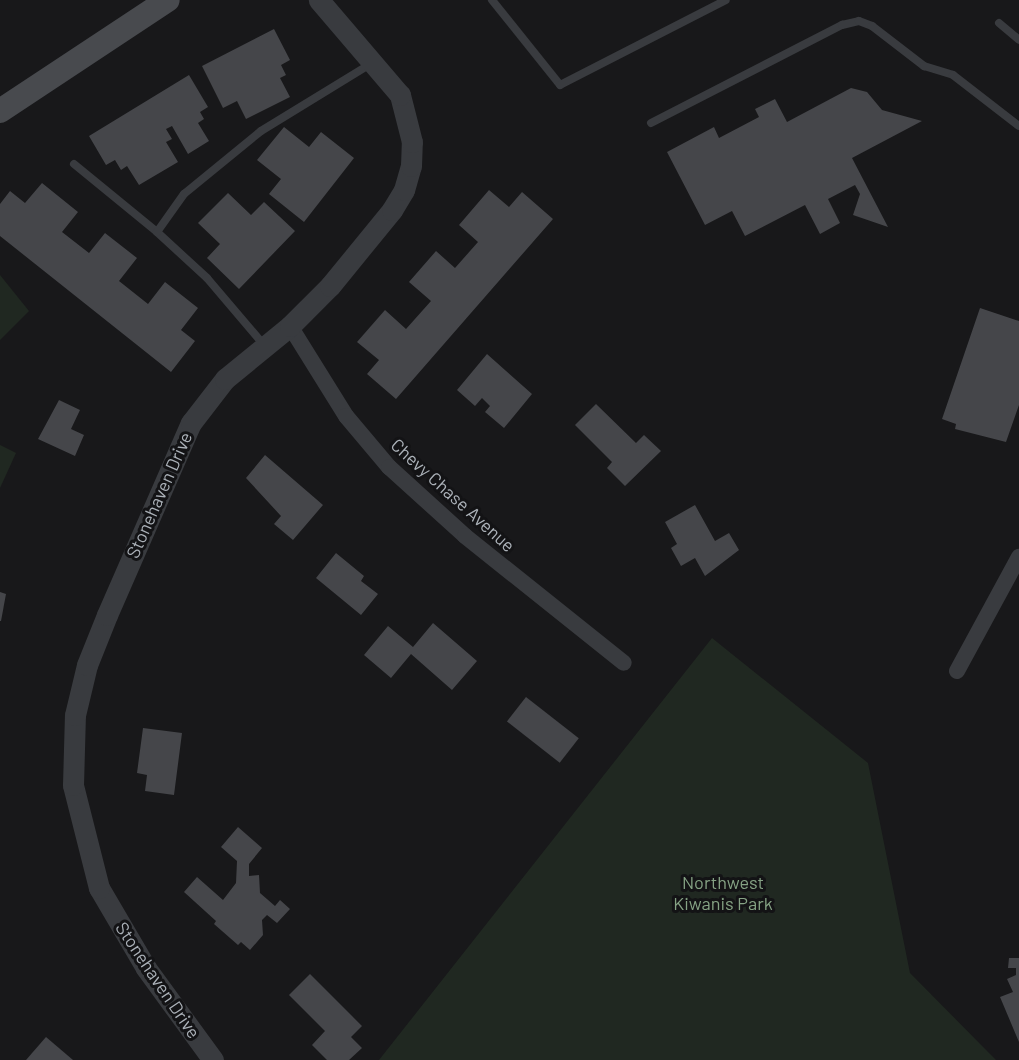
<!DOCTYPE html>
<html>
<head>
<meta charset="utf-8">
<style>
  body { margin:0 }
  #map { position:relative; width:1019px; height:1060px; overflow:hidden; background:#18181a; font-family:Barlow,sans-serif }
  div>[style] { position:absolute }
  .green>* { inset:0; background:#202821 }
  .building>* { inset:0; background:#45464a; transform-origin:0 0 }
  .service>* { height:8px; margin:-4px; padding:0 4px; transform-origin:4px; border-radius:4px; background:#393b3f }
  .minor>* { height:16px; margin:-8px; padding:0 8px; transform-origin:8px; border-radius:8px; background:#393b3f }
  .tertiary>* { height:21px; margin:-10.5px; padding:0 10.5px; transform-origin:10.5px; border-radius:10.5px; background:#393b3f }
  .secondary>* { height:24px; margin:-12px; padding:0 12px; transform-origin:12px; border-radius:12px; background:#484a4e }
  span { translate:-50% -50%; white-space:nowrap; text-align:center; line-height:1.15; -webkit-text-stroke:6px #131315; paint-order:stroke }
  .street-label { font-size:18px; color:#abb1b8 }
  .park-label { font-size:18px; color:#85a284 }
</style>
</head>
<body>
<div id="map">
  <div class="green">
    <div style="clip-path:polygon(0 275px,29px 311px,0 340px)"></div>
    <div style="clip-path:polygon(0 445px,16px 453px,0 488px)"></div>
    <div style="clip-path:polygon(712px 638px,868px 763px,910px 973px,996px 1060px,379px 1060px)"></div>
  </div>
  <div class="building">
    <div style="clip-path:polygon(274px 29px,290px 60px,281px 65px,286px 75px,280px 78px,290px 97px,246px 119px,237px 101px,223px 108px,202px 66px)"></div>
    <div style="clip-path:polygon(189px 75px,208px 107px,200px 112px,204px 119px,198px 123px,209px 141px,188px 154px,172px 126px,166px 129px,172px 139px,166px 142px,178px 162px,139px 185px,127px 166px,121px 170px,115px 160px,106px 165px,89px 136px)"></div>
    <div style="clip-path:polygon(851px 88px,867px 92px,882px 110px,922px 121px,852px 158px,888px 227px,853px 215px,860px 194px,855px 185px,828px 199px,840px 223px,820px 234px,805px 205px,745px 236px,732px 211px,705px 225px,667px 152px,714px 127px,719px 138px,759px 117px,755px 109px,775px 99px,787px 122px)"></div>
    <div style="clip-path:polygon(284px 127px,309px 147px,321px 132px,354px 158px,304px 222px,269px 194px,281px 179px,257px 160px)"></div>
    <div style="clip-path:polygon(42px 183px,78px 212px,62px 232px,89px 253px,105px 233px,137px 258px,119px 281px,148px 304px,165px 282px,198px 308px,181px 330px,195px 341px,171px 372px,0 236px,0 204px,10px 191px,25px 203px)"></div>
    <div style="clip-path:polygon(489px 190px,509px 207px,522px 192px,553px 219px,396px 399px,367px 374px,379px 360px,357px 342px,385px 310px,406px 329px,431px 301px,409px 282px,436px 251px,455px 268px,478px 242px,459px 225px)"></div>
    <div style="clip-path:polygon(228px 193px,251px 215px,264px 202px,295px 231px,239px 289px,207px 258px,220px 244px,198px 223px)"></div>
    <div style="clip-path:polygon(980px 308px,1019px 321px,1019px 405px,1006px 442px,955px 429px,956px 424px,942px 419px)"></div>
    <div style="clip-path:polygon(487px 354px,532px 394px,504px 428px,485px 412px,490px 406px,482px 398px,475px 406px,457px 390px)"></div>
    <div style="clip-path:polygon(59px 400px,80px 410px,71px 429px,84px 435px,75px 456px,38px 439px)"></div>
    <div style="clip-path:polygon(596px 404px,636px 443px,644px 435px,661px 451px,625px 486px,607px 468px,612px 462px,575px 425px)"></div>
    <div style="clip-path:polygon(265px 455px,323px 505px,293px 540px,274px 524px,281px 516px,246px 478px)"></div>
    <div style="clip-path:polygon(695px 505px,715px 541px,729px 533px,739px 550px,705px 576px,695px 558px,681px 566px,671px 548px,677px 544px,665px 522px)"></div>
    <div style="clip-path:polygon(336px 553px,364px 576px,361px 581px,378px 594px,361px 615px,316px 578px)"></div>
    <div style="clip-path:polygon(0 592px,6px 594px,1px 621px,0 621px)"></div>
    <div style="clip-path:polygon(433px 623px,477px 661px,452px 690px,411px 654px,391px 678px,364px 655px,388px 626px,413px 647px)"></div>
    <div style="left:526px;top:697px;width:67px;height:31px;rotate:38deg"></div>
    <div style="clip-path:polygon(143px 728px,182px 733px,174px 795px,145px 791px,147px 775px,137px 773px)"></div>
    <div style="clip-path:polygon(238px 827px,262px 848px,249px 864px,249px 876px,259px 875px,260px 893px,275px 906px,280px 900px,290px 909px,277px 923px,267px 915px,262px 920px,263px 935px,250px 950px,241px 942px,238px 945px,214px 924px,216px 921px,184px 892px,197px 877px,223px 900px,236px 883px,237px 861px,221px 847px)"></div>
    <div style="clip-path:polygon(1009px 958px,1019px 958px,1019px 1042px,1000px 997px,1013px 992px,1007px 979px,1016px 975px,1016px 968px,1008px 968px)"></div>
    <div style="clip-path:polygon(310px 974px,362px 1026px,351px 1037px,362px 1048px,349px 1060px,327px 1060px,312px 1045px,325px 1031px,289px 995px)"></div>
    <div style="clip-path:polygon(46px 1037px,73px 1060px,26px 1060px)"></div>
  </div>
  <div class="service">
    <div style="left:492px;top:0;width:109px;rotate:51.3deg"></div>
    <div style="left:560px;top:85px;width:186px;rotate:-27.1deg"></div>
    <div style="left:999px;top:23px;width:26px;rotate:40deg"></div>
    <div style="left:651px;top:123px;width:215px;rotate:-27.2deg"></div>
    <div style="left:842px;top:25px;width:17px;rotate:-13deg"></div>
    <div style="left:859px;top:21px;width:14px;rotate:21deg"></div>
    <div style="left:872px;top:26px;width:66px;rotate:37.6deg"></div>
    <div style="left:924px;top:66px;width:30px;rotate:17deg"></div>
    <div style="left:953px;top:75px;width:83px;rotate:37.7deg"></div>
    <div style="left:74px;top:164px;width:107px;rotate:39.3deg"></div>
    <div style="left:157px;top:232px;width:68px;rotate:42.6deg"></div>
    <div style="left:207px;top:278px;width:88px;rotate:49.6deg"></div>
    <div style="left:157px;top:232px;width:47px;rotate:-54.6deg"></div>
    <div style="left:184px;top:194px;width:99px;rotate:-39.3deg"></div>
    <div style="left:261px;top:131px;width:130px;rotate:-31.5deg"></div>
  </div>
  <div class="minor">
    <div style="left:290px;top:326px;width:106px;rotate:58.1deg"></div>
    <div style="left:346px;top:416px;width:67px;rotate:49.9deg"></div>
    <div style="left:389px;top:467px;width:103px;rotate:42.2deg"></div>
    <div style="left:465px;top:536px;width:203px;rotate:38.6deg"></div>
    <div style="left:957px;top:671px;width:130px;rotate:-61.5deg"></div>
  </div>
  <div class="tertiary">
    <div style="left:213px;top:1060px;width:114px;rotate:-126.1deg"></div>
    <div style="left:146px;top:968px;width:93px;rotate:-120.4deg"></div>
    <div style="left:99px;top:888px;width:106px;rotate:-104.2deg"></div>
    <div style="left:73px;top:785px;width:70px;rotate:-88.4deg"></div>
    <div style="left:75px;top:715px;width:51px;rotate:-76.5deg"></div>
    <div style="left:87px;top:665px;width:54px;rotate:-68.2deg"></div>
    <div style="left:107px;top:615px;width:210px;rotate:-66.4deg"></div>
    <div style="left:191px;top:423px;width:56px;rotate:-52.3deg"></div>
    <div style="left:225px;top:379px;width:84px;rotate:-39.2deg"></div>
    <div style="left:290px;top:326px;width:57px;rotate:-45deg"></div>
    <div style="left:330px;top:286px;width:98px;rotate:-50.8deg"></div>
    <div style="left:392px;top:210px;width:23px;rotate:-59deg"></div>
    <div style="left:404px;top:190px;width:25px;rotate:-74deg"></div>
    <div style="left:411px;top:166px;width:24px;rotate:-88deg"></div>
    <div style="left:412px;top:142px;width:49px;rotate:-104.3deg"></div>
    <div style="left:400px;top:95px;width:125px;rotate:-130.5deg"></div>
  </div>
  <div class="secondary">
    <div style="left:0;top:111px;width:201px;rotate:-33.5deg"></div>
  </div>
  <div class="street-label">
    <span style="left:159px;top:495px;rotate:-66deg">Stonehaven Drive</span>
    <span style="left:453px;top:495px;rotate:42deg">Chevy Chase Avenue</span>
    <span style="left:158px;top:980px;rotate:56deg">Stonehaven Drive</span>
  </div>
  <div class="park-label">
    <span style="left:723px;top:893px">Northwest<br>Kiwanis Park</span>
  </div>
</div>
</body>
</html>
